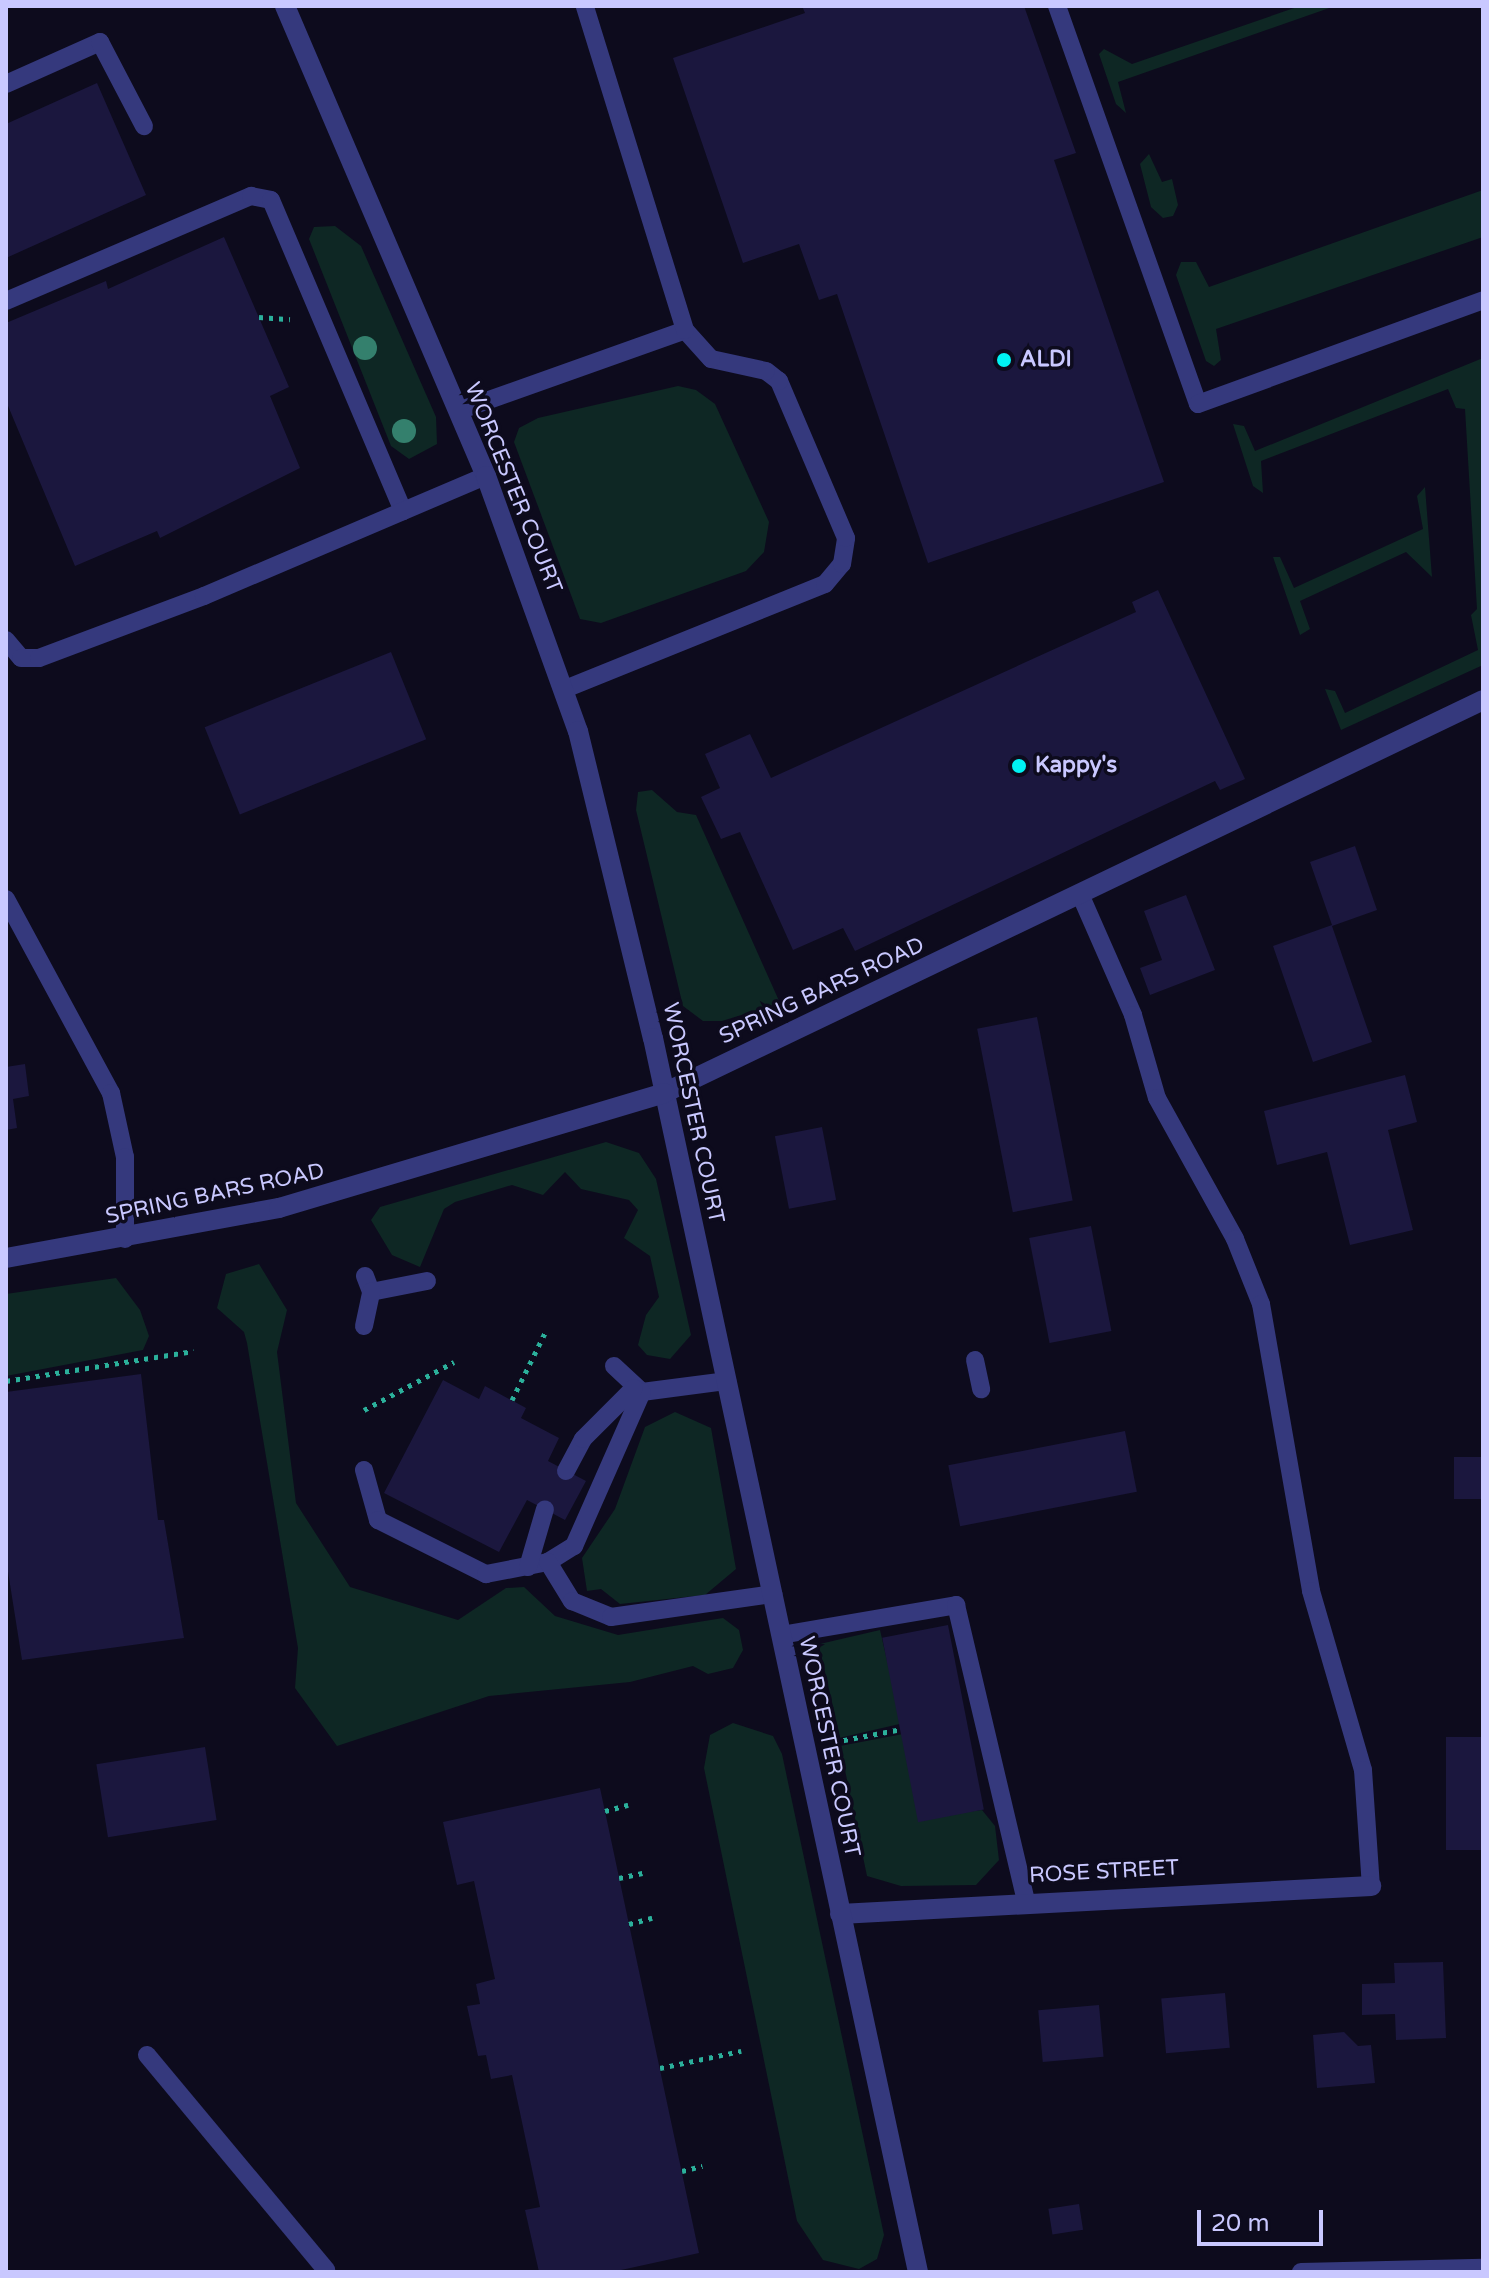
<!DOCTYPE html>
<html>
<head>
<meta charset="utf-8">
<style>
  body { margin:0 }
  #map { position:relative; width:1489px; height:2278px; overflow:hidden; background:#0d0b1d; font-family:"Varela Round",sans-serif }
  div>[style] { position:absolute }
  .green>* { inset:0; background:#0e2724; transform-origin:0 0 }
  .building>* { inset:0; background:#1b173e; transform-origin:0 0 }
  .path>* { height:5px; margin-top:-2.5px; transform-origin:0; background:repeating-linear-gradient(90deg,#2bb09b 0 4px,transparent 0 10px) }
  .service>* { height:18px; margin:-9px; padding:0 9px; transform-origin:9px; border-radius:9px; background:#35397d }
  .minor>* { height:20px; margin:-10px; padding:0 10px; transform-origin:10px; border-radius:10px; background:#35397d }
  .tertiary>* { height:20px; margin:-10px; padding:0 10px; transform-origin:10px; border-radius:10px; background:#35397d }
  .trees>* { width:24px; height:24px; margin:-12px; border-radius:50%; background:#34806d }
  .dots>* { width:22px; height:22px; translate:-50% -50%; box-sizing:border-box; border:4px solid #0d0b1d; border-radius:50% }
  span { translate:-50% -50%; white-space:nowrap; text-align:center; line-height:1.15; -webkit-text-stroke:7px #0d0b1d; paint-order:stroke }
  .poi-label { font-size:22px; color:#c9c8ff; font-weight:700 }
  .left { translate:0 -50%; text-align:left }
  .street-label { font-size:22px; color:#c9c8ff }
  .frame { position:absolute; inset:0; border:8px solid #c9c8ff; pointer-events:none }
  .scale { position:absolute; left:1197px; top:2210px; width:126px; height:36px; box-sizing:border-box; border:4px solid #c9c8ff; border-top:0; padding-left:10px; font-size:24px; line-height:28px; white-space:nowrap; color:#c9c8ff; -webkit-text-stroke:6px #0d0b1d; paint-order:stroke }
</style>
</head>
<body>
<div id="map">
  <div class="green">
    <div style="clip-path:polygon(1300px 6px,1335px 6px,1118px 82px,1126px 113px,1116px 104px,1099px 54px,1104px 49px,1132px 64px)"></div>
    <div style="clip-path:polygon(1149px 154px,1162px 182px,1172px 179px,1178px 205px,1173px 216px,1163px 218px,1151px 207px,1140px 164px)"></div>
    <div style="clip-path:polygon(1483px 190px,1483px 237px,1216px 329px,1221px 360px,1214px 366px,1206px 361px,1176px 275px,1181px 262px,1196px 262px,1209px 287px)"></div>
    <div style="clip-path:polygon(335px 226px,361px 246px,436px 417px,437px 444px,409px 459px,391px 446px,309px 239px,314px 227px)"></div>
    <div style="clip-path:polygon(1483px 358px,1483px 665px,1341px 730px,1325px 689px,1335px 691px,1345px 713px,1478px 650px,1471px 615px,1477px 609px,1465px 409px,1456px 408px,1448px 389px,1261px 461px,1263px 493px,1253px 486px,1233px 424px,1244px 426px,1255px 451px)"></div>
    <div style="clip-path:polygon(678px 386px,696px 390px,715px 404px,769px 522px,764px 552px,746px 571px,601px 623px,580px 619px,514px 442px,519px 428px,538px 418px)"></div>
    <div style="clip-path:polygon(1425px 487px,1432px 577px,1406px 552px,1300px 601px,1310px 629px,1300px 635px,1273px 557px,1280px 557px,1294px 588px,1423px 529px,1417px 496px)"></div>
    <div style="clip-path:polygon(652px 790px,677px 812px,696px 815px,780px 1003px,722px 1021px,703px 1021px,683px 1006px,636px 810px,638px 792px)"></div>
    <div style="clip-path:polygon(606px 1142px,639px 1153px,656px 1179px,691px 1335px,670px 1359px,647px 1355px,638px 1345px,646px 1315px,659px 1297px,650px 1256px,624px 1238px,638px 1210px,629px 1200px,581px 1189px,565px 1172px,543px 1195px,512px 1185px,455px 1202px,444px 1209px,420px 1267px,392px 1255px,371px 1220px,380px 1207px)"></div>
    <div style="clip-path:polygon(259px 1264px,287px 1310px,277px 1352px,296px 1503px,350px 1587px,458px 1620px,506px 1588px,524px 1587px,555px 1616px,618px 1635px,723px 1618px,739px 1630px,743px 1650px,733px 1668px,708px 1674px,693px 1666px,630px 1682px,489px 1696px,337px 1746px,295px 1688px,298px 1648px,247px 1343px,244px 1332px,217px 1308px,226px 1274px)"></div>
    <div style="clip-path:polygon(116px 1278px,140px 1310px,149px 1336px,143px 1350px,6px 1376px,6px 1294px)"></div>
    <div style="clip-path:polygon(675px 1412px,711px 1428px,736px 1569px,705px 1595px,620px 1604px,601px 1589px,587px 1591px,582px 1558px,615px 1509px,645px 1427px)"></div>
    <div style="left:880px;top:1630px;width:96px;height:63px;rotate:77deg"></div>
    <div style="clip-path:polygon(733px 1723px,773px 1736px,782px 1754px,884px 2235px,877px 2259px,859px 2269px,823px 2260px,797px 2221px,704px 1768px,710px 1735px)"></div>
    <div style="clip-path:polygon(903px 1734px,921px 1818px,982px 1810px,995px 1826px,999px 1860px,976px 1885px,901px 1886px,867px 1876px,840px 1746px)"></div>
  </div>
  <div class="building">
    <div style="clip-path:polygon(802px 6px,1024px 6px,1076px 153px,1054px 160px,1164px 482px,928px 563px,837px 294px,819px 300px,799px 244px,743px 263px,673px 58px,805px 13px)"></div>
    <div style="clip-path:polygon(97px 83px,146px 195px,6px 258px,6px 124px)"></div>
    <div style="clip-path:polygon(224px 237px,289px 387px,270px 396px,300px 468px,160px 538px,157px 531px,75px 566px,6px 401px,6px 323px,106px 281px,108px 289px)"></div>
    <div style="clip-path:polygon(1158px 590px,1245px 779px,1220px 790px,1215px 781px,855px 951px,843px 928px,793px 950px,740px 832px,721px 839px,701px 797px,720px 788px,705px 754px,750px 734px,771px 778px,1136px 612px,1132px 602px)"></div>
    <div style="left:391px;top:652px;width:94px;height:201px;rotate:68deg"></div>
    <div style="clip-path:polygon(1355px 846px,1377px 910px,1332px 926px,1372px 1042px,1313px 1062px,1273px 946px,1332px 925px,1310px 862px)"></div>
    <div style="clip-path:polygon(1186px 895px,1215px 970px,1150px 995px,1140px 968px,1162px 960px,1144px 911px)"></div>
    <div style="left:1037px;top:1017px;width:187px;height:61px;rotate:79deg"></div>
    <div style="clip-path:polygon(25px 1064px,29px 1096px,13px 1099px,17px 1128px,6px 1130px,6px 1067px)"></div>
    <div style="clip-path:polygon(1405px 1075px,1417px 1122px,1388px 1130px,1413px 1230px,1350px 1245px,1327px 1152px,1277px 1165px,1264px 1111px)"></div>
    <div style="left:822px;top:1127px;width:74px;height:48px;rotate:79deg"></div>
    <div style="left:1091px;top:1226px;width:107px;height:63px;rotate:79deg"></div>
    <div style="clip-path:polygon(141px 1374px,158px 1520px,164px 1520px,184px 1638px,22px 1660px,6px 1559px,6px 1392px)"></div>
    <div style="clip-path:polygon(443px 1380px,479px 1399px,485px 1386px,526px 1408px,521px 1418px,559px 1438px,548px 1461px,586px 1481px,565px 1520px,527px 1500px,499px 1552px,384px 1493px)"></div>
    <div style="left:1125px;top:1431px;width:62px;height:180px;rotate:79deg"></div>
    <div style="left:1483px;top:1457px;width:42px;height:29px;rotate:90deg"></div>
    <div style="left:948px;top:1625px;width:188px;height:67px;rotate:79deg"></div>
    <div style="left:1446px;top:1737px;width:37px;height:113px"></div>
    <div style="left:205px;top:1747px;width:74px;height:110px;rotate:81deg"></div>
    <div style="clip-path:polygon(600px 1788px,699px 2253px,612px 2272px,539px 2272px,525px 2210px,540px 2207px,512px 2075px,491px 2079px,486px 2055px,478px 2056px,467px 2006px,480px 2004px,476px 1984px,495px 1979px,474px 1881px,457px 1885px,443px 1822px)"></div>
    <div style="clip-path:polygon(1443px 1962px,1446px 2038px,1396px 2040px,1395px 2014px,1362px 2015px,1362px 1984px,1395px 1983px,1394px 1963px)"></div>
    <div style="left:1225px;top:1993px;width:55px;height:64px;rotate:85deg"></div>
    <div style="left:1099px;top:2005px;width:52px;height:61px;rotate:85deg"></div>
    <div style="clip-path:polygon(1344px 2032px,1358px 2046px,1371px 2045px,1375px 2083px,1317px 2088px,1313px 2035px)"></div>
    <div style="left:1079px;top:2204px;width:26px;height:31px;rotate:81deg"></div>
  </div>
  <div class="path">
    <div style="left:259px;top:317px;width:31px;rotate:4deg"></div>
    <div style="left:6px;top:1381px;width:190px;rotate:-9.1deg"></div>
    <div style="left:512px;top:1400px;width:75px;rotate:-63.8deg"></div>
    <div style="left:364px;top:1410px;width:102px;rotate:-28.1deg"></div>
    <div style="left:834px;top:1742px;width:69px;rotate:-10.8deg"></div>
    <div style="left:605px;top:1811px;width:24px;rotate:-15deg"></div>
    <div style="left:619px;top:1878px;width:24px;rotate:-12deg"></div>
    <div style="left:629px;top:1924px;width:24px;rotate:-15deg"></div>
    <div style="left:660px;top:2068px;width:83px;rotate:-11.9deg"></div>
    <div style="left:682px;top:2171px;width:21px;rotate:-14deg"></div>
  </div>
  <div class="service">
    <div style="left:1057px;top:6px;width:422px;rotate:70.5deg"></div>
    <div style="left:1198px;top:404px;width:303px;rotate:-20deg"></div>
    <div style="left:6px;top:84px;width:103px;rotate:-24.1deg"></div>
    <div style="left:100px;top:42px;width:95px;rotate:62.4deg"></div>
    <div style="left:6px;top:301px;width:267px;rotate:-23.2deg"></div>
    <div style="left:251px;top:196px;width:20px;rotate:11deg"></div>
    <div style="left:271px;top:200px;width:338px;rotate:67deg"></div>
    <div style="left:458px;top:411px;width:241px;rotate:-19.6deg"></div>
    <div style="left:6px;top:640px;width:23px;rotate:50deg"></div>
    <div style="left:21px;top:658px;width:18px"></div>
    <div style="left:39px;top:658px;width:176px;rotate:-20.6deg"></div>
    <div style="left:204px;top:596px;width:306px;rotate:-23.1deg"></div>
    <div style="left:565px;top:689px;width:280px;rotate:-22deg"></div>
    <div style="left:825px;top:584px;width:26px;rotate:-50deg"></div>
    <div style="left:842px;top:564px;width:26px;rotate:-81deg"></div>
    <div style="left:846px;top:538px;width:171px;rotate:-113.1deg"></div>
    <div style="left:779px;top:381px;width:16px;rotate:-142deg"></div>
    <div style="left:766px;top:371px;width:56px;rotate:-167.7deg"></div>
    <div style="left:711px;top:359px;width:39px;rotate:-132deg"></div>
    <div style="left:685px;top:330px;width:339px;rotate:-107.2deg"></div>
    <div style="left:1080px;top:894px;width:132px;rotate:66.3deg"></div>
    <div style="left:1133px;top:1015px;width:86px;rotate:73.9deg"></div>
    <div style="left:1157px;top:1098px;width:161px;rotate:61deg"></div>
    <div style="left:1235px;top:1239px;width:70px;rotate:68.2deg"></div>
    <div style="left:1261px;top:1304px;width:291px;rotate:80.1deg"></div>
    <div style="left:1311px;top:1591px;width:186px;rotate:73.8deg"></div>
    <div style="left:1363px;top:1770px;width:116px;rotate:86.1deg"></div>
    <div style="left:6px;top:899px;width:221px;rotate:61.6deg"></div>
    <div style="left:111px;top:1093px;width:66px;rotate:77.7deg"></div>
    <div style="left:125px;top:1157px;width:82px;rotate:90deg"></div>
    <div style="left:365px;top:1276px;width:17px;rotate:69deg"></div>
    <div style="left:371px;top:1292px;width:57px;rotate:-11.1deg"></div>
    <div style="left:364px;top:1326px;width:35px;rotate:-78deg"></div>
    <div style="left:975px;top:1360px;width:30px;rotate:78deg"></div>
    <div style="left:614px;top:1366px;width:38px;rotate:43deg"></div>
    <div style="left:642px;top:1392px;width:86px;rotate:-7.4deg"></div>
    <div style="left:364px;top:1470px;width:52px;rotate:74.4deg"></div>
    <div style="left:378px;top:1520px;width:121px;rotate:26.6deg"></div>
    <div style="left:486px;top:1574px;width:63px;rotate:-11deg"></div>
    <div style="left:548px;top:1562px;width:31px;rotate:-32deg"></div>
    <div style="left:574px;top:1546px;width:168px;rotate:-66.2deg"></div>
    <div style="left:566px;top:1471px;width:36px;rotate:-62deg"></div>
    <div style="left:583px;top:1439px;width:72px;rotate:-45deg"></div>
    <div style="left:548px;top:1562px;width:46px;rotate:58.4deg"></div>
    <div style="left:572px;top:1601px;width:42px;rotate:22.3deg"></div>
    <div style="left:611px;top:1617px;width:164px;rotate:-8.1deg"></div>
    <div style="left:528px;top:1567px;width:60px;rotate:-73.7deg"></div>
    <div style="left:781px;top:1635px;width:178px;rotate:-9.7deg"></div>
    <div style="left:956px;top:1605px;width:303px;rotate:76.7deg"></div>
    <div style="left:147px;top:2055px;width:280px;rotate:50.2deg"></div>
    <div style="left:1301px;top:2272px;width:182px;rotate:-1.3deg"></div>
  </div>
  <div class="minor">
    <div style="left:664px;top:1093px;width:908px;rotate:-25.63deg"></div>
    <div style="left:840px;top:1914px;width:532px;rotate:-3.02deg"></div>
  </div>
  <div class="tertiary">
    <div style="left:285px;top:6px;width:511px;rotate:66.85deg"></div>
    <div style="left:486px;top:476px;width:271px;rotate:70.2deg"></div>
    <div style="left:578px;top:731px;width:316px;rotate:76.3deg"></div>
    <div style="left:653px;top:1038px;width:1262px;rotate:77.88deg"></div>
    <div style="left:6px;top:1258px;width:278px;rotate:-10.4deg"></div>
    <div style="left:279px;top:1208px;width:402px;rotate:-16.6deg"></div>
  </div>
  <div class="trees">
    <div style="left:365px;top:348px"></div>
    <div style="left:404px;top:431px"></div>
  </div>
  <div class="dots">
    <div style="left:1004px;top:360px;background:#00f2f3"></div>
    <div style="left:1019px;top:766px;background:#00f2f3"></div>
  </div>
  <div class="poi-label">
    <span class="left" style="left:1020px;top:360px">ALDI</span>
    <span class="left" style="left:1035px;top:766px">Kappy's</span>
  </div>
  <div class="street-label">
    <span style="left:513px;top:488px;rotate:68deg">WORCESTER COURT</span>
    <span style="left:822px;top:991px;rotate:-25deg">SPRING BARS ROAD</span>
    <span style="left:693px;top:1113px;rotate:78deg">WORCESTER COURT</span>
    <span style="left:215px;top:1194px;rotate:-12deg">SPRING BARS ROAD</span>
    <span style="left:829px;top:1747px;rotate:78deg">WORCESTER COURT</span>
    <span style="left:1104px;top:1872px;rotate:-3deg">ROSE STREET</span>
  </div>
  <div class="frame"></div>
  <div class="scale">20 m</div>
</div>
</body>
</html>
